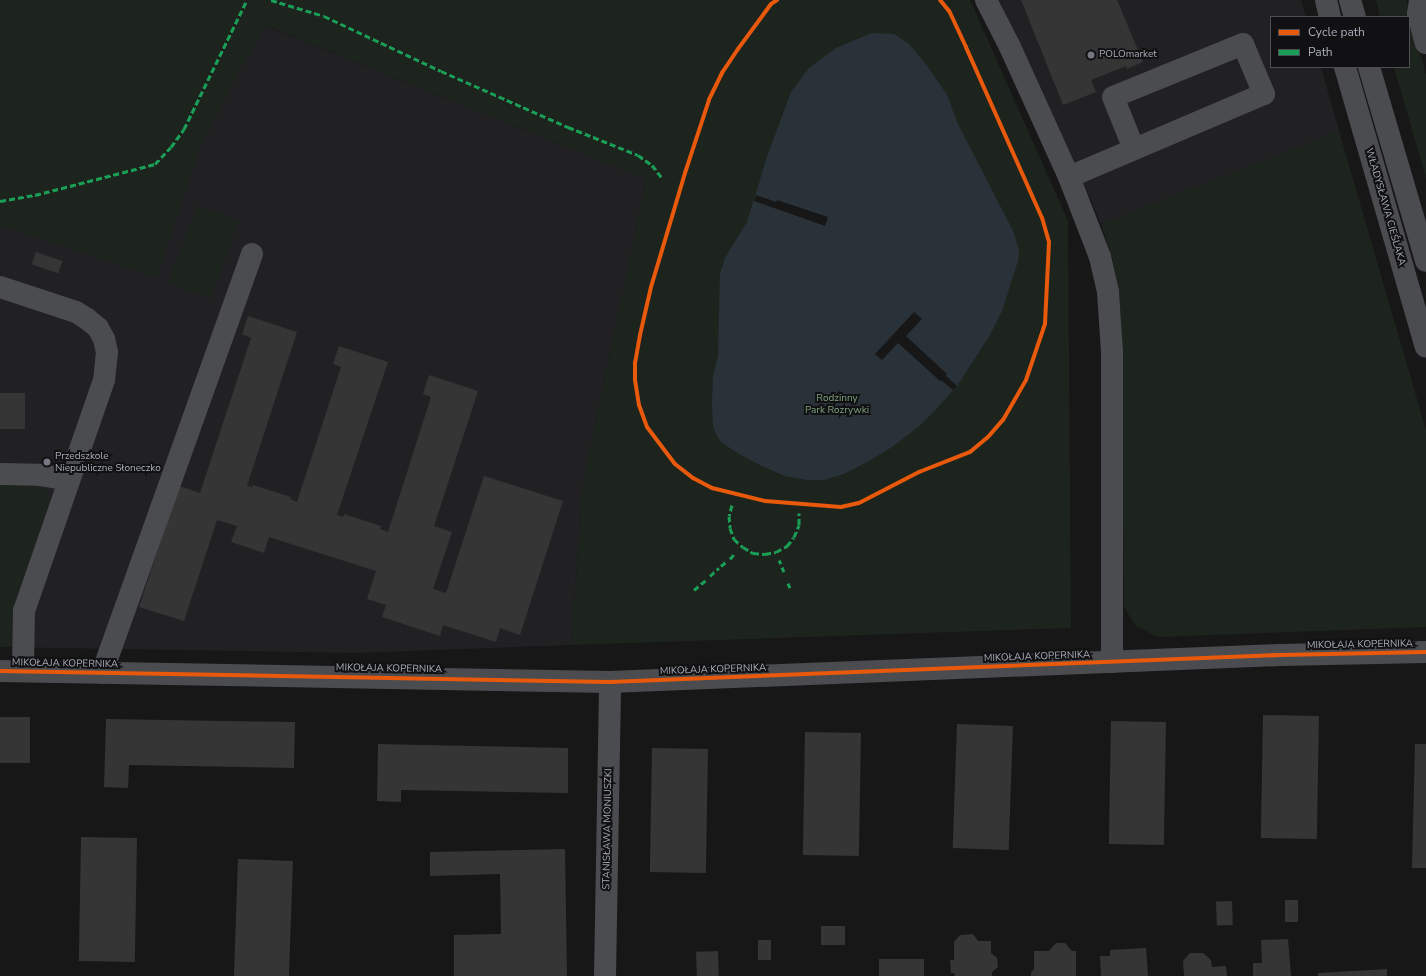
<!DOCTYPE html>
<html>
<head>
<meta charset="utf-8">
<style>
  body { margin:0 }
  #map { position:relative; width:1426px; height:976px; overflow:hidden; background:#171717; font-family:"Nunito Sans",sans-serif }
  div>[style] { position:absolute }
  .built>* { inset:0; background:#212123 }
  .green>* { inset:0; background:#1d241e; transform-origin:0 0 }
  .water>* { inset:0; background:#2a3239 }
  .pier>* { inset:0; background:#171717 }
  .building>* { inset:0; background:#353536; transform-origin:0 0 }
  .minor>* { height:22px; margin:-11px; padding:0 11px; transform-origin:11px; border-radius:11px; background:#4b4c50 }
  .quiet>* { height:3px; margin-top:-1.5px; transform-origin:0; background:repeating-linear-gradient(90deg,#1a9f57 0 6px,transparent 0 9px) }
  .cycleway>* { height:4px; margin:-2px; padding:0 2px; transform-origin:2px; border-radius:2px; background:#e8590c }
  .dots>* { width:11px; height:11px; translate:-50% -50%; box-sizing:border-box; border:2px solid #111113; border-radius:50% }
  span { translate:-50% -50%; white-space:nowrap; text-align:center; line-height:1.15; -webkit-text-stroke:4px #111113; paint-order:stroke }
  .poi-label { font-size:10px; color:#a8adb8 }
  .left { translate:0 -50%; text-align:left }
  .street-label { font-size:10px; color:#a8adb8 }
  .park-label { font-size:10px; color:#7fa381 }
  .legend { position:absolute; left:1270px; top:16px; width:140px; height:52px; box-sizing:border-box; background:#111113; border:1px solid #4d4f55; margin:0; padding:5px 7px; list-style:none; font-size:12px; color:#a8adb8 }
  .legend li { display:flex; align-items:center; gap:8px; height:20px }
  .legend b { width:20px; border:1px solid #4d4f55 }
</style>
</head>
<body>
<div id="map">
  <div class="built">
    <div style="clip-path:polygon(999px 0,1301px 0,1306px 17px,1271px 17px,1271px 67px,1321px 67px,1339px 131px,1101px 224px,1078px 170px)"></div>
    <div style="clip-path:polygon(263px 25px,646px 179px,583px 481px,571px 645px,356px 653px,0 647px,0 226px,157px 277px,200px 148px)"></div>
  </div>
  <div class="green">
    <div style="clip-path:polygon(0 0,970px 0,1068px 221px,1071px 628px,571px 645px,583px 481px,646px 179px,264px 25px,200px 148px,157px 277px,0 226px)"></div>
    <div style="clip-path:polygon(1376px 0,1406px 0,1426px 75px,1426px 178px,1394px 67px,1409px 67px,1409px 17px,1380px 17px)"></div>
    <div style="clip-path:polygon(1339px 131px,1426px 430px,1426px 627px,1158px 637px,1136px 626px,1124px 607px,1121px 322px,1119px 291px,1112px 258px,1101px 224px)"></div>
    <div style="left:197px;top:205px;width:45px;height:83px;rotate:20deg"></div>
    <div style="clip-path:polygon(0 480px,36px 481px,52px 496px,16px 599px,12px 620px,12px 647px,0 647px)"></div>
  </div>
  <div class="water">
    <div style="clip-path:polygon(872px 33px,894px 34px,909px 44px,928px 67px,947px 95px,958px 124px,1013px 231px,1019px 250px,1018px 261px,1002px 311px,990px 335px,957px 386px,938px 407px,918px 427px,892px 447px,867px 462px,844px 474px,824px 480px,807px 480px,785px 476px,762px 466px,739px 454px,721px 442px,716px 434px,713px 426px,712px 402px,713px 376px,718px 356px,720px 273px,726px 256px,747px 222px,767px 157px,791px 92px,809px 68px,836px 48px)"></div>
  </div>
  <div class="pier">
    <div style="clip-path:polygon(756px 195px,776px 202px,777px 200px,828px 217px,825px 226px,754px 201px)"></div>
    <div style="clip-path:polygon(914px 312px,922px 319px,906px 336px,947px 374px,946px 376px,957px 386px,953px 390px,941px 380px,940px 381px,898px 343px,882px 360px,875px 354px)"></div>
  </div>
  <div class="building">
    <div style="clip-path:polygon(1021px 0,1117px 0,1143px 62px,1127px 69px,1126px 66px,1091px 80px,1096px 92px,1063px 105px)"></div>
    <div style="left:36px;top:252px;width:28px;height:13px;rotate:19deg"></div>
    <div style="clip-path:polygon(248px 316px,297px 332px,247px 486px,253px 487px,253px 485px,291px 497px,290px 499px,297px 502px,341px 367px,333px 364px,339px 346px,388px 362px,337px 515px,343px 517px,344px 514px,381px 526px,380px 529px,388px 532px,431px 397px,423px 394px,429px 375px,478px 391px,434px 526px,452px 532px,433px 589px,446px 593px,484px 476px,563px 501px,520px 635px,500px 628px,496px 642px,443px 625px,440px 636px,382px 617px,386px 605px,367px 599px,376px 571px,269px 537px,264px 553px,231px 542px,237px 526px,217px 520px,184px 621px,139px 607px,179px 486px,200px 493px,251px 338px,242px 334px)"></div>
    <div style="left:0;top:393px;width:25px;height:36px"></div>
    <div style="left:1263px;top:715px;width:56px;height:123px;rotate:1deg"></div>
    <div style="left:0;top:717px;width:30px;height:46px"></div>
    <div style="clip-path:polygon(106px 719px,295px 722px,294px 768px,129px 765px,128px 788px,104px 787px)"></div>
    <div style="left:1111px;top:721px;width:55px;height:123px;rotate:1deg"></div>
    <div style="left:957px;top:724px;width:56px;height:124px;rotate:2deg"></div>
    <div style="left:805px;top:732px;width:56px;height:123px;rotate:1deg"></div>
    <div style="clip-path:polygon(378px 744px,568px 748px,568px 793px,401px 790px,401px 802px,377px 801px)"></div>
    <div style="clip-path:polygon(1415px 744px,1426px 744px,1426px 868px,1412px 868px)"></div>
    <div style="left:652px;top:748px;width:56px;height:124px;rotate:1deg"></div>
    <div style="left:81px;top:837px;width:56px;height:124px;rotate:1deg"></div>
    <div style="clip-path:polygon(565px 849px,567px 976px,454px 976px,454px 935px,501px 934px,500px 874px,430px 876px,430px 852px)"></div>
    <div style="left:238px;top:859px;width:55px;height:117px;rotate:2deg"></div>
    <div style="left:1285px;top:900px;width:13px;height:22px"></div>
    <div style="left:1232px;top:901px;width:24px;height:16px;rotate:88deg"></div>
    <div style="left:821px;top:926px;width:24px;height:19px"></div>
    <div style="clip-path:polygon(973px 934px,978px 941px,991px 941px,991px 953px,997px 958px,998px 967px,992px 972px,992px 976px,955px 976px,954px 973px,951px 973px,950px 960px,954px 960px,954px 942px,960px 935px)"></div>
    <div style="clip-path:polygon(1288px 939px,1291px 976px,1253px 976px,1253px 963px,1262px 963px,1261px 940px)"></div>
    <div style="left:758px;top:940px;width:13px;height:20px"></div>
    <div style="clip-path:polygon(1056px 943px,1065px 943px,1072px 951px,1076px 951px,1076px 976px,1031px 976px,1031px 972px,1034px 969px,1034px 951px,1049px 951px)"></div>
    <div style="clip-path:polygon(1146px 948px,1148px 976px,1101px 976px,1100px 956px,1110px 956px,1110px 950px)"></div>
    <div style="left:718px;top:951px;width:25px;height:22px;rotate:88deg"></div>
    <div style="clip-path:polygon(1190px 953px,1203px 953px,1211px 960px,1212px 967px,1226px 966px,1227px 976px,1184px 976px,1183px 961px)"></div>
    <div style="left:924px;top:959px;width:17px;height:45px;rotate:90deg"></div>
    <div style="clip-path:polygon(1387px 969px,1387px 976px,1318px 976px,1318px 973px)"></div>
  </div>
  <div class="minor">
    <div style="left:986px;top:0;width:53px;rotate:62.9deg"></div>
    <div style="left:1010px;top:47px;width:143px;rotate:65.6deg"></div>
    <div style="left:1069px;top:177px;width:86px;rotate:68.8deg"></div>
    <div style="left:1100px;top:257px;width:36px;rotate:77deg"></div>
    <div style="left:1108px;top:292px;width:60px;rotate:86.2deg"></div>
    <div style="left:1112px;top:352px;width:310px;rotate:90deg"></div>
    <div style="left:1326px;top:0;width:17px;rotate:77deg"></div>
    <div style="left:1350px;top:0;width:18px;rotate:74deg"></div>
    <div style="left:1420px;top:0;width:14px;rotate:98deg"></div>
    <div style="left:1418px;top:14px;width:30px;rotate:75deg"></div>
    <div style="left:1345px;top:67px;width:291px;rotate:73.9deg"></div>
    <div style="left:1369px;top:67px;width:202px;rotate:73.6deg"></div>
    <div style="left:1069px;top:177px;width:212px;rotate:-23.1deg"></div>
    <div style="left:1264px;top:94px;width:54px;rotate:-112.8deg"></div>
    <div style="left:1243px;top:44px;width:140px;rotate:157.8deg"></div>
    <div style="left:1113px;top:97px;width:56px;rotate:68deg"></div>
    <div style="left:0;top:287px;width:80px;rotate:18.2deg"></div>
    <div style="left:76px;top:312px;width:13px;rotate:32deg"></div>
    <div style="left:87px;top:319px;width:14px;rotate:39deg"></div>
    <div style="left:98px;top:328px;width:13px;rotate:61deg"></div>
    <div style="left:104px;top:339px;width:13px;rotate:77deg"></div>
    <div style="left:107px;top:352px;width:28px;rotate:96deg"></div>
    <div style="left:104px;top:380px;width:244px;rotate:109.1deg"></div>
    <div style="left:24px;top:611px;width:60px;rotate:91deg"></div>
    <div style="left:0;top:474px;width:39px;rotate:1deg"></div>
    <div style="left:39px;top:475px;width:30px;rotate:9deg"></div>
    <div style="left:0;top:671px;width:610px;rotate:1.03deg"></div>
    <div style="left:610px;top:682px;width:671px;rotate:-2.31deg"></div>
    <div style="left:1280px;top:655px;width:146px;rotate:-1.2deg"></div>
    <div style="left:102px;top:673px;width:445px;rotate:-70.3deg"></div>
    <div style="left:605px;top:976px;width:294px;rotate:-89deg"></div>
  </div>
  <div class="quiet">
    <div style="left:271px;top:0;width:55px;rotate:16.8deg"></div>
    <div style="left:324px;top:16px;width:129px;rotate:25.2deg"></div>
    <div style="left:441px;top:71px;width:139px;rotate:23.8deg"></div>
    <div style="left:568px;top:127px;width:75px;rotate:21.8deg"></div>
    <div style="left:638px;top:155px;width:17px;rotate:36deg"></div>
    <div style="left:652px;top:165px;width:16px;rotate:52deg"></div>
    <div style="left:0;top:201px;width:36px;rotate:-10deg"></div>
    <div style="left:35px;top:195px;width:124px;rotate:-14.5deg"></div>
    <div style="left:155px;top:164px;width:23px;rotate:-47deg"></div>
    <div style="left:171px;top:147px;width:22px;rotate:-54deg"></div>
    <div style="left:184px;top:129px;width:144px;rotate:-64deg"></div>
    <div style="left:732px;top:505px;width:11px;rotate:105deg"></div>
    <div style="left:729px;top:516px;width:12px;rotate:85deg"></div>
    <div style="left:730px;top:528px;width:12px;rotate:70deg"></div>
    <div style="left:734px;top:539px;width:12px;rotate:42deg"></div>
    <div style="left:743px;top:547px;width:12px;rotate:31deg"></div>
    <div style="left:753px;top:553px;width:12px;rotate:5deg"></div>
    <div style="left:765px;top:554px;width:11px;rotate:-10deg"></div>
    <div style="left:776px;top:552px;width:13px;rotate:-29deg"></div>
    <div style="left:787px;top:546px;width:11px;rotate:-52deg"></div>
    <div style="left:794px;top:537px;width:13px;rotate:-67deg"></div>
    <div style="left:799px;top:525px;width:12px;rotate:-90deg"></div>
    <div style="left:730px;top:559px;width:6px;rotate:-51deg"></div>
    <div style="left:779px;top:560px;width:4px;rotate:63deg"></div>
    <div style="left:721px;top:566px;width:8px;rotate:-40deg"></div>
    <div style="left:782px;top:567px;width:5px;rotate:68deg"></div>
    <div style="left:710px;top:576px;width:12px;rotate:-42deg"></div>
    <div style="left:788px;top:583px;width:5px;rotate:68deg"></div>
    <div style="left:694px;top:590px;width:17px;rotate:-40deg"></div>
  </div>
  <div class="cycleway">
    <div style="left:777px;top:0;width:7px;rotate:146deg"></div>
    <div style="left:771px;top:4px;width:56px;rotate:126.3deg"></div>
    <div style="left:738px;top:49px;width:29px;rotate:124deg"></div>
    <div style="left:722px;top:73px;width:30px;rotate:116deg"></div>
    <div style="left:709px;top:100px;width:77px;rotate:108.2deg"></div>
    <div style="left:685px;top:173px;width:119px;rotate:106.6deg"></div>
    <div style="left:651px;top:287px;width:49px;rotate:102.9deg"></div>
    <div style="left:640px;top:335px;width:27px;rotate:100deg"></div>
    <div style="left:635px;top:362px;width:18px;rotate:90deg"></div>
    <div style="left:635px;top:380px;width:25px;rotate:81deg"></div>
    <div style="left:639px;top:405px;width:23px;rotate:70deg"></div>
    <div style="left:647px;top:427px;width:46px;rotate:52.9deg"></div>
    <div style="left:675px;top:464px;width:23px;rotate:38deg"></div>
    <div style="left:693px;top:478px;width:21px;rotate:28deg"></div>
    <div style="left:712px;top:488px;width:55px;rotate:13.8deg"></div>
    <div style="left:765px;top:501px;width:76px;rotate:4.5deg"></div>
    <div style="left:841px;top:507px;width:18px;rotate:-13deg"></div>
    <div style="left:859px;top:503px;width:68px;rotate:-27.3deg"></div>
    <div style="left:919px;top:472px;width:55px;rotate:-21.4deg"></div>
    <div style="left:970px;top:452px;width:23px;rotate:-40deg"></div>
    <div style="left:988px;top:437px;width:23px;rotate:-49deg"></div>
    <div style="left:1003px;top:420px;width:46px;rotate:-60.1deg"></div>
    <div style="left:1026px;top:380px;width:59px;rotate:-71.3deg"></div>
    <div style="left:1045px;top:324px;width:82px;rotate:-87.2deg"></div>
    <div style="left:1049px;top:242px;width:25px;rotate:-106deg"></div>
    <div style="left:1042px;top:218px;width:187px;rotate:-114deg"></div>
    <div style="left:966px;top:47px;width:40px;rotate:-115deg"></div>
    <div style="left:949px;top:11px;width:14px;rotate:-129deg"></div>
    <div style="left:0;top:671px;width:610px;rotate:1.03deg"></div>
    <div style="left:610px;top:682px;width:671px;rotate:-2.31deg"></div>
    <div style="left:1280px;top:655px;width:146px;rotate:-1.2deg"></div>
  </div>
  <div class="dots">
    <div style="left:1091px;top:55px;background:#757880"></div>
    <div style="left:47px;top:462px;background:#757880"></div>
  </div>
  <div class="poi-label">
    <span class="left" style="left:1099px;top:55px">POLOmarket</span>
    <span class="left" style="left:55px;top:462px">Przedszkole<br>Niepubliczne Słoneczko</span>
  </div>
  <div class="street-label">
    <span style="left:1385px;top:207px;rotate:74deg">WŁADYSŁAWA CIEŚLAKA</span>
    <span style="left:1360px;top:645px;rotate:-1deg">MIKOŁAJA KOPERNIKA</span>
    <span style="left:1037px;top:657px;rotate:-2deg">MIKOŁAJA KOPERNIKA</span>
    <span style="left:65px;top:664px;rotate:1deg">MIKOŁAJA KOPERNIKA</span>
    <span style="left:389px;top:669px;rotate:1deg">MIKOŁAJA KOPERNIKA</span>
    <span style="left:713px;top:670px;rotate:-2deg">MIKOŁAJA KOPERNIKA</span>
    <span style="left:608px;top:829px;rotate:-89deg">STANISŁAWA MONIUSZKI</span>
  </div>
  <div class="park-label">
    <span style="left:837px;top:404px">Rodzinny<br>Park Rozrywki</span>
  </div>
  <ul class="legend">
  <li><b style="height:5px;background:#e8590c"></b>Cycle path</li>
  <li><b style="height:5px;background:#1a9f57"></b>Path</li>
  </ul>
</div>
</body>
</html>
